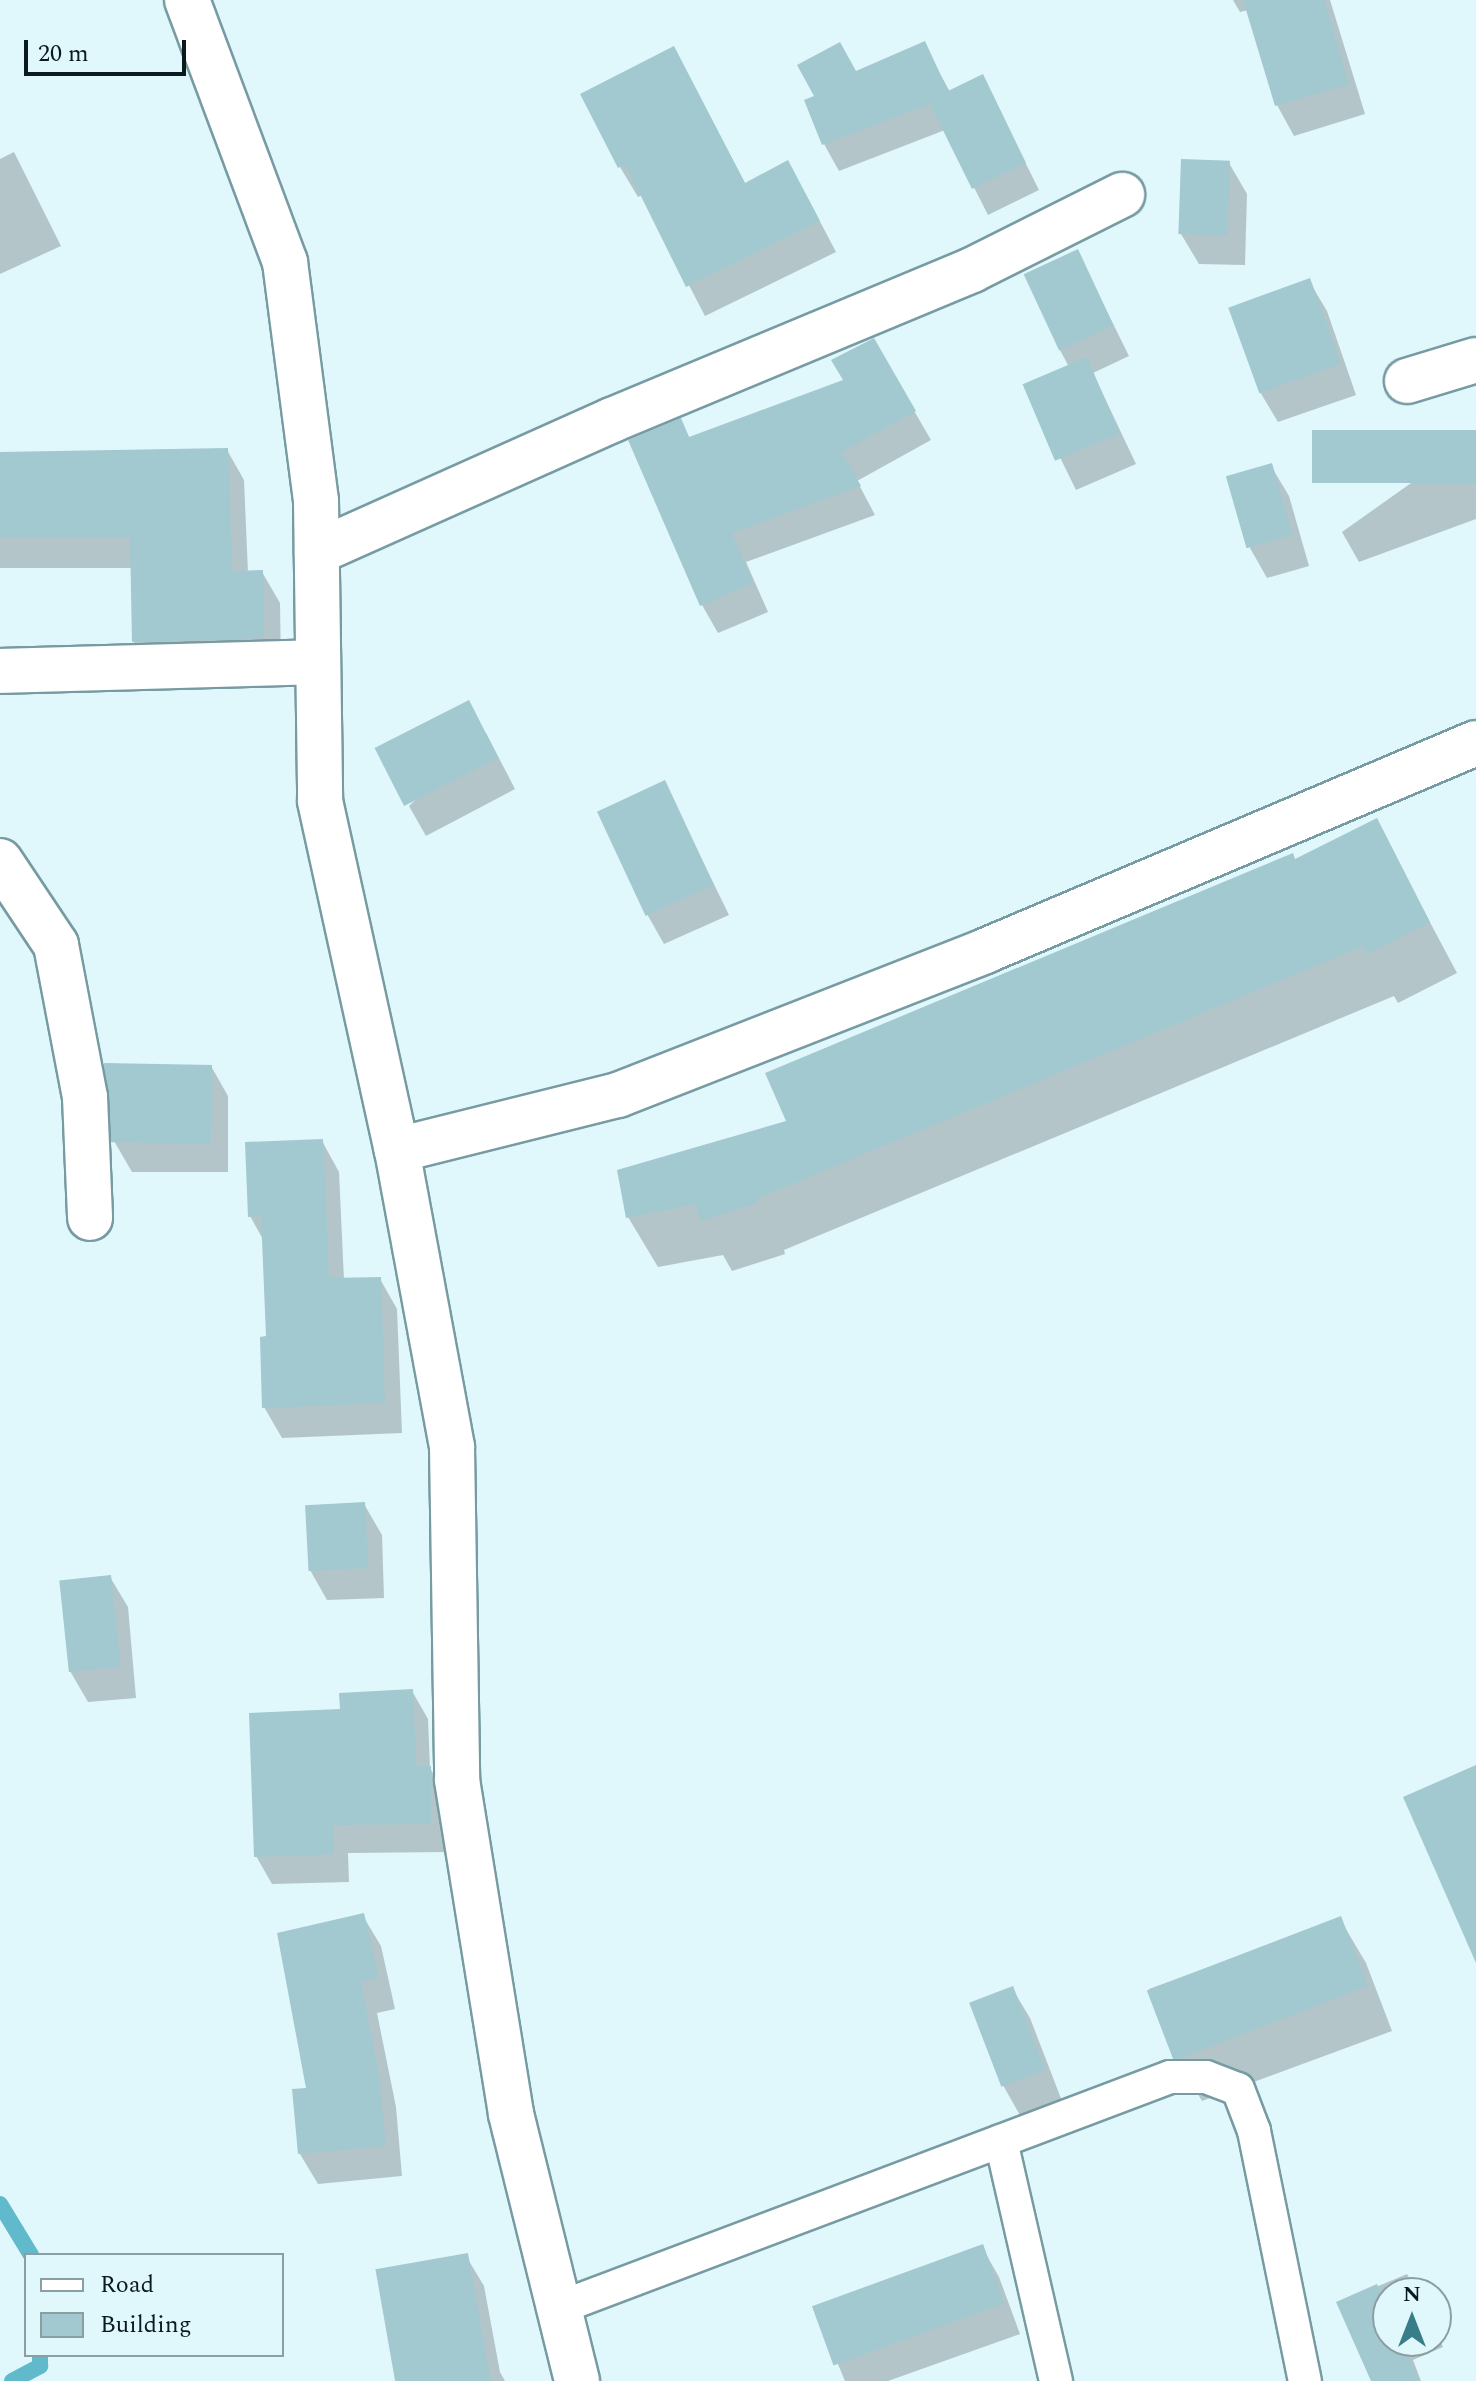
<!DOCTYPE html>
<html>
<head>
<meta charset="utf-8">
<style>
  body { margin:0 }
  #map { position:relative; width:1476px; height:2381px; overflow:hidden; background:#e0f7fc; font-family:Spectral,serif }
  div>[style] { position:absolute }
  .shadow>* { inset:0; background:#0003 }
  .stream>* { height:16px; margin:-8px; padding:0 8px; transform-origin:8px; border-radius:8px; background:#60bacc }
  .building>* { inset:0; background:#a2c8d0; transform-origin:0 0 }
  .roads { filter:drop-shadow(2px 0 #779ba2) drop-shadow(-2px 0 #779ba2) drop-shadow(0 2px #779ba2) drop-shadow(0 -2px #779ba2) }
  .service>* { height:32px; margin:-16px; padding:0 16px; transform-origin:16px; border-radius:16px; background:#fff }
  .minor>* { height:44px; margin:-22px; padding:0 22px; transform-origin:22px; border-radius:22px; background:#fff }
  span { translate:-50% -50%; white-space:nowrap; text-align:center; line-height:1.15; -webkit-text-stroke:8px #e0f7fc; paint-order:stroke }
  .legend { position:absolute; left:24px; top:2253px; width:260px; height:104px; box-sizing:border-box; background:#e0f7fc; border:2px solid #8b9fa3; margin:0; padding:10px 14px; list-style:none; font-size:24px; color:#0b1a1d }
  .legend li { display:flex; align-items:center; gap:16px; height:40px }
  .legend b { width:40px; border:2px solid #8b9fa3 }
  .north { position:absolute; left:1372px; top:2277px; width:80px; height:80px; box-sizing:border-box; background:#e0f7fc; border:2px solid #8b9fa3; border-radius:50%; rotate:0deg; font-size:22px; font-weight:700; line-height:32px; text-align:center; color:#0b1a1d }
  .north::after { content:''; display:block; margin:auto; width:28px; height:36px; background:#387d8a; clip-path:polygon(50% 0,100% 100%,50% 72%,0 100%) }
  .scale { position:absolute; left:24px; top:40px; width:162px; height:36px; box-sizing:border-box; border:4px solid #0b1a1d; border-top:0; padding-left:10px; font-size:24px; line-height:28px; white-space:nowrap; color:#0b1a1d; -webkit-text-stroke:6px #e0f7fc; paint-order:stroke }
</style>
</head>
<body>
<div id="map">
  <div class="shadow">
    <div style="clip-path:polygon(1233px 0,1330px 0,1365px 114px,1294px 136px,1277px 105px,1248px 10px,1240px 12px)"></div>
    <div style="clip-path:polygon(924px 44px,950px 92px,982px 76px,1039px 190px,988px 215px,945px 130px,839px 171px,824px 144px,817px 97px,856px 74px)"></div>
    <div style="clip-path:polygon(690px 79px,746px 185px,805px 193px,836px 252px,705px 316px,642px 195px,638px 197px,620px 167px)"></div>
    <div style="clip-path:polygon(14px 152px,61px 246px,0 274px,0 159px)"></div>
    <div style="clip-path:polygon(1229px 163px,1247px 194px,1245px 265px,1199px 264px,1181px 234px)"></div>
    <div style="clip-path:polygon(1077px 251px,1129px 356px,1093px 373px,1136px 464px,1076px 490px,1025px 386px,1069px 367px,1060px 350px)"></div>
    <div style="clip-path:polygon(1309px 281px,1327px 311px,1356px 395px,1278px 422px,1260px 392px)"></div>
    <div style="clip-path:polygon(873px 340px,931px 440px,857px 481px,875px 515px,746px 562px,768px 612px,718px 633px,702px 605px,680px 421px,690px 439px,846px 381px)"></div>
    <div style="clip-path:polygon(1476px 437px,1476px 519px,1359px 562px,1342px 532px)"></div>
    <div style="clip-path:polygon(227px 450px,244px 480px,248px 573px,262px 572px,280px 603px,281px 669px,152px 672px,134px 642px,132px 568px,0 568px,0 453px)"></div>
    <div style="clip-path:polygon(1271px 466px,1289px 496px,1309px 566px,1267px 578px,1250px 548px)"></div>
    <div style="clip-path:polygon(486px 733px,515px 789px,426px 836px,409px 806px)"></div>
    <div style="clip-path:polygon(664px 782px,729px 915px,664px 944px,647px 914px)"></div>
    <div style="clip-path:polygon(1376px 821px,1457px 973px,1398px 1003px,1394px 996px,784px 1250px,785px 1254px,732px 1271px,723px 1255px,658px 1267px,628px 1217px,789px 1123px)"></div>
    <div style="clip-path:polygon(211px 1066px,228px 1096px,228px 1172px,132px 1172px,114px 1141px)"></div>
    <div style="clip-path:polygon(322px 1141px,339px 1172px,344px 1280px,380px 1279px,397px 1309px,402px 1433px,282px 1438px,264px 1407px,268px 1338px,264px 1241px,250px 1216px)"></div>
    <div style="clip-path:polygon(364px 1504px,382px 1535px,384px 1598px,327px 1600px,310px 1570px)"></div>
    <div style="clip-path:polygon(110px 1577px,128px 1607px,136px 1698px,88px 1702px,70px 1671px)"></div>
    <div style="clip-path:polygon(412px 1691px,428px 1719px,430px 1768px,446px 1796px,446px 1852px,348px 1853px,349px 1882px,272px 1884px,256px 1856px,342px 1711px)"></div>
    <div style="clip-path:polygon(363px 1916px,381px 1946px,395px 2009px,377px 2013px,396px 2107px,402px 2176px,318px 2184px,300px 2154px,308px 2090px)"></div>
    <div style="clip-path:polygon(1340px 1919px,1366px 1963px,1392px 2031px,1202px 2101px,1176px 2057px,1149px 1989px)"></div>
    <div style="clip-path:polygon(1012px 1988px,1030px 2018px,1062px 2101px,1021px 2117px,1004px 2087px,972px 2004px)"></div>
    <div style="clip-path:polygon(982px 2247px,999px 2277px,1020px 2334px,888px 2381px,845px 2381px,814px 2307px)"></div>
    <div style="clip-path:polygon(466px 2256px,484px 2286px,500px 2372px,505px 2381px,398px 2381px)"></div>
    <div style="clip-path:polygon(1407px 2274px,1418px 2293px,1388px 2293px,1388px 2341px,1436px 2341px,1436px 2331px,1443px 2347px,1413px 2360px,1421px 2381px,1373px 2381px,1338px 2303px)"></div>
  </div>
  <div class="stream">
    <div style="left:0;top:2204px;width:60px;rotate:58.7deg"></div>
    <div style="left:12px;top:2381px;width:32px;rotate:-28deg"></div>
    <div style="left:40px;top:2366px;width:11px;rotate:-90deg"></div>
  </div>
  <div class="building">
    <div style="clip-path:polygon(1243px 0,1324px 0,1349px 84px,1275px 106px)"></div>
    <div style="clip-path:polygon(925px 41px,948px 91px,983px 74px,1026px 163px,972px 189px,930px 104px,822px 145px,804px 100px,814px 96px,797px 65px,840px 42px,856px 71px)"></div>
    <div style="clip-path:polygon(674px 46px,745px 183px,788px 160px,820px 221px,686px 287px,625px 164px,618px 168px,580px 94px)"></div>
    <div style="left:1181px;top:159px;width:49px;height:75px;rotate:2deg"></div>
    <div style="left:1078px;top:249px;width:84px;height:60px;rotate:65deg"></div>
    <div style="left:1310px;top:278px;width:91px;height:87px;rotate:70deg"></div>
    <div style="clip-path:polygon(874px 338px,916px 411px,842px 452px,861px 486px,732px 533px,753px 583px,700px 606px,628px 440px,681px 418px,689px 437px,843px 380px,831px 360px)"></div>
    <div style="left:1087px;top:357px;width:83px;height:70px;rotate:67deg"></div>
    <div style="left:1476px;top:430px;width:53px;height:164px;rotate:90deg"></div>
    <div style="clip-path:polygon(228px 448px,232px 571px,263px 570px,264px 638px,132px 642px,130px 538px,0 538px,0 452px)"></div>
    <div style="left:1272px;top:463px;width:75px;height:48px;rotate:74deg"></div>
    <div style="left:469px;top:700px;width:65px;height:106px;rotate:63deg"></div>
    <div style="left:665px;top:780px;width:115px;height:75px;rotate:65deg"></div>
    <div style="clip-path:polygon(1377px 818px,1430px 922px,1367px 954px,1363px 946px,756px 1199px,757px 1203px,701px 1221px,695px 1204px,626px 1218px,617px 1170px,786px 1121px,765px 1073px,1293px 853px,1295px 859px)"></div>
    <div style="left:104px;top:1063px;width:108px;height:79px;rotate:1deg"></div>
    <div style="clip-path:polygon(323px 1139px,329px 1278px,381px 1277px,385px 1403px,262px 1408px,260px 1337px,266px 1336px,261px 1216px,248px 1217px,245px 1142px)"></div>
    <div style="left:365px;top:1502px;width:66px;height:60px;rotate:87deg"></div>
    <div style="left:111px;top:1575px;width:92px;height:52px;rotate:84deg"></div>
    <div style="clip-path:polygon(413px 1689px,416px 1766px,431px 1766px,431px 1824px,333px 1825px,334px 1854px,254px 1857px,249px 1713px,340px 1709px,339px 1693px)"></div>
    <div style="clip-path:polygon(1476px 1765px,1476px 1963px,1403px 1797px)"></div>
    <div style="clip-path:polygon(364px 1913px,379px 1978px,361px 1982px,379px 2075px,386px 2146px,298px 2154px,292px 2089px,306px 2088px,277px 1933px)"></div>
    <div style="left:1341px;top:1916px;width:75px;height:208px;rotate:69deg"></div>
    <div style="left:1013px;top:1986px;width:90px;height:47px;rotate:69deg"></div>
    <div style="left:983px;top:2244px;width:63px;height:182px;rotate:70deg"></div>
    <div style="left:468px;top:2253px;width:130px;height:94px;rotate:80deg"></div>
    <div style="clip-path:polygon(1377px 2284px,1388px 2309px,1388px 2341px,1402px 2341px,1419px 2381px,1371px 2381px,1336px 2302px)"></div>
  </div>
  <div class="roads">
    <div class="service">
      <div style="left:1001px;top:2141px;width:246px;rotate:77.1deg"></div>
      <div style="left:561px;top:2307px;width:651px;rotate:-20.69deg"></div>
      <div style="left:1170px;top:2077px;width:36px"></div>
      <div style="left:1206px;top:2077px;width:34px;rotate:21deg"></div>
      <div style="left:1238px;top:2089px;width:45px;rotate:69.1deg"></div>
      <div style="left:1254px;top:2131px;width:255px;rotate:78.5deg"></div>
    </div>
    <div class="minor">
      <div style="left:187px;top:0;width:280px;rotate:69.5deg"></div>
      <div style="left:285px;top:262px;width:241px;rotate:82.6deg"></div>
      <div style="left:316px;top:501px;width:300px;rotate:89.2deg"></div>
      <div style="left:320px;top:801px;width:357px;rotate:77.6deg"></div>
      <div style="left:397px;top:1150px;width:302px;rotate:79.5deg"></div>
      <div style="left:452px;top:1447px;width:333px;rotate:89.1deg"></div>
      <div style="left:457px;top:1780px;width:338px;rotate:80.8deg"></div>
      <div style="left:511px;top:2114px;width:275px;rotate:76.1deg"></div>
      <div style="left:1407px;top:381px;width:72px;rotate:-16.9deg"></div>
      <div style="left:317px;top:552px;width:323px;rotate:-24.1deg"></div>
      <div style="left:612px;top:420px;width:390px;rotate:-22.6deg"></div>
      <div style="left:972px;top:270px;width:168px;rotate:-26.6deg"></div>
      <div style="left:0;top:671px;width:318px;rotate:-1.6deg"></div>
      <div style="left:0;top:861px;width:101px;rotate:56.3deg"></div>
      <div style="left:56px;top:945px;width:155px;rotate:79.2deg"></div>
      <div style="left:85px;top:1097px;width:121px;rotate:87.6deg"></div>
      <div style="left:397px;top:1150px;width:228px;rotate:-14deg"></div>
      <div style="left:618px;top:1095px;width:394px;rotate:-21.4deg"></div>
      <div style="left:985px;top:951px;width:533px;rotate:-22.96deg"></div>
    </div>
  </div>
  <ul class="legend">
  <li><b style="height:10px;background:#fff"></b>Road</li>
  <li><b style="height:22px;background:#a2c8d0"></b>Building</li>
  </ul>
  <div class="north">N</div>
  <div class="scale">20 m</div>
</div>
</body>
</html>
